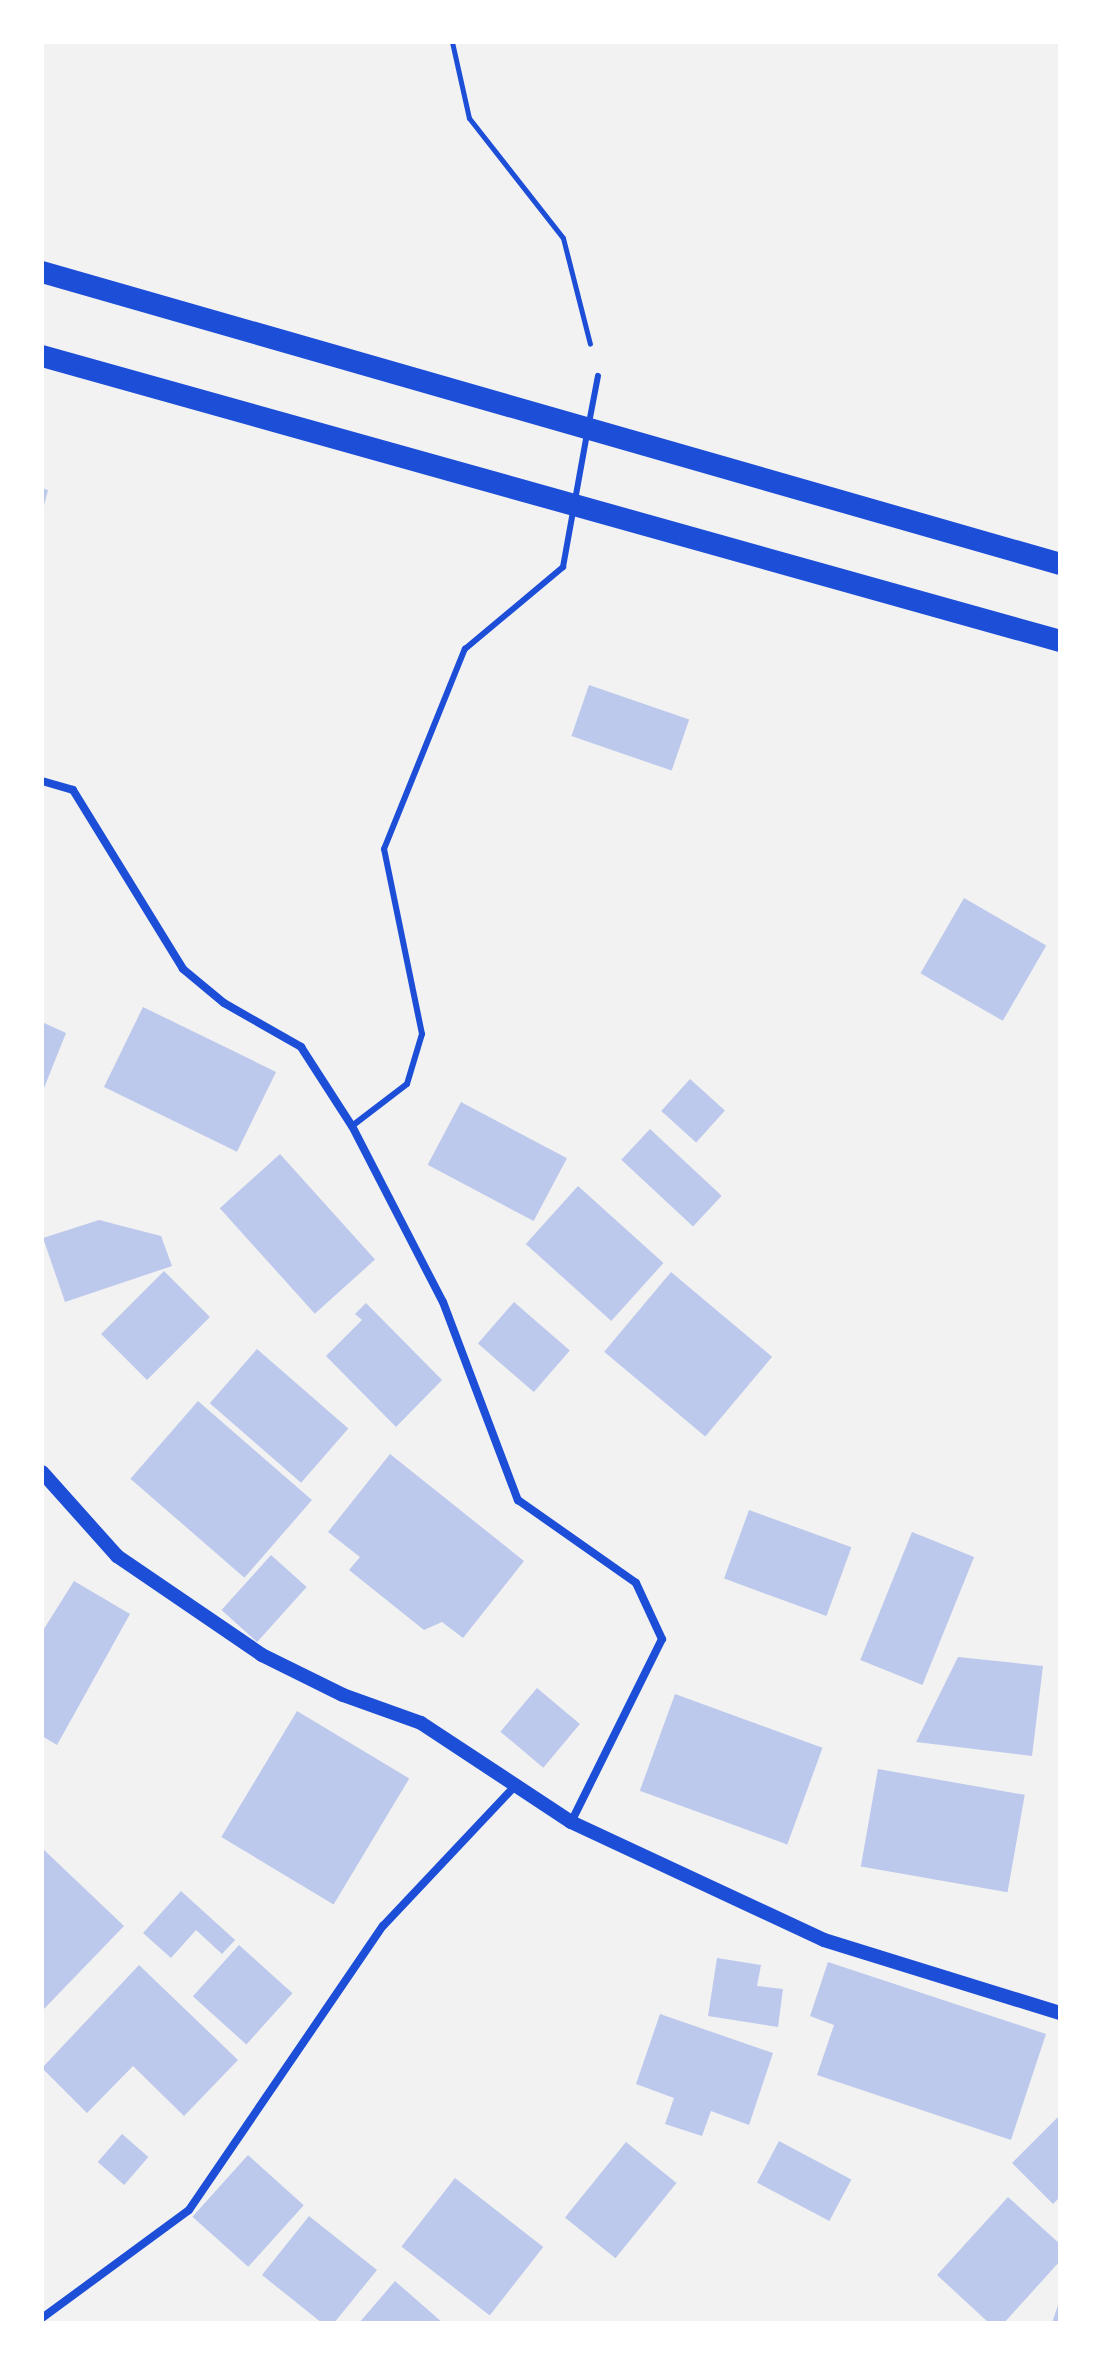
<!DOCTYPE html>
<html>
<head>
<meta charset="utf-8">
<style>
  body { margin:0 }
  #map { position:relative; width:1102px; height:2365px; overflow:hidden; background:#f2f2f2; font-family:Karla,sans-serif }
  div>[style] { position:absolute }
  .building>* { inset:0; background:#bdc9ec; transform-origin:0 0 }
  .path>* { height:5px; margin:-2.5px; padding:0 2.5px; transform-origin:2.5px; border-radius:2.5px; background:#1d4ed8 }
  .service>* { height:6px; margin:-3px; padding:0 3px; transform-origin:3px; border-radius:3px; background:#1d4ed8 }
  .minor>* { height:8px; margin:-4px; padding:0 4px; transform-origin:4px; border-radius:4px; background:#1d4ed8 }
  .tertiary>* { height:14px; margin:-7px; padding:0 7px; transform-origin:7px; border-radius:7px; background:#1d4ed8 }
  .trunk>* { height:22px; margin:-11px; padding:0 11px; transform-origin:11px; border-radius:11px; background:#1d4ed8 }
  span { translate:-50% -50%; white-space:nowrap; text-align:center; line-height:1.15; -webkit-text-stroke:7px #fff; paint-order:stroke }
  .frame { position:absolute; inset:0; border:44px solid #fff; pointer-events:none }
</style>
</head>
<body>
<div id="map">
  <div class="building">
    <div style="clip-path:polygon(42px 488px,48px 490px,43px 509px,42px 509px)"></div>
    <div style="left:589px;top:685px;width:106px;height:54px;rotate:19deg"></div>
    <div style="left:964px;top:898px;width:95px;height:87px;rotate:30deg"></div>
    <div style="left:143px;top:1007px;width:148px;height:89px;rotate:26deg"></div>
    <div style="clip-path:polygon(42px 1022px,66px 1033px,42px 1093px)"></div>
    <div style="left:690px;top:1079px;width:47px;height:43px;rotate:42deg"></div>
    <div style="left:461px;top:1102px;width:120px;height:71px;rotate:28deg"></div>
    <div style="left:650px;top:1129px;width:98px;height:42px;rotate:43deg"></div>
    <div style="left:280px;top:1154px;width:142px;height:81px;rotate:48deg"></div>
    <div style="left:578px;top:1186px;width:115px;height:78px;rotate:42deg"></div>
    <div style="clip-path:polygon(99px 1220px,161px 1236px,172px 1266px,65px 1302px,43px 1238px)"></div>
    <div style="left:164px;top:1271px;width:65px;height:89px;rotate:45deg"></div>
    <div style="left:671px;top:1272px;width:132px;height:104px;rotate:40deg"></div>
    <div style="left:514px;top:1302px;width:74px;height:55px;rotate:41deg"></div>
    <div style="clip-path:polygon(366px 1303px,442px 1380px,396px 1427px,326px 1356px,362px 1320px,355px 1314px)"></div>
    <div style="left:257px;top:1349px;width:121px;height:72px;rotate:41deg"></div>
    <div style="left:198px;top:1401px;width:151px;height:103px;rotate:41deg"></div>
    <div style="clip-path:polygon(390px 1454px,524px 1561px,463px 1638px,442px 1622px,424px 1630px,349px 1570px,360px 1557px,328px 1532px)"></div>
    <div style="left:749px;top:1510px;width:109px;height:73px;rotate:20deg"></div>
    <div style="left:912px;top:1532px;width:67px;height:138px;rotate:22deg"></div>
    <div style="left:271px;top:1555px;width:48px;height:74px;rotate:42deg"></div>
    <div style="clip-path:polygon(74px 1581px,130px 1614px,57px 1745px,42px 1736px,42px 1632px)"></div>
    <div style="clip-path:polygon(958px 1657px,1043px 1666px,1032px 1756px,916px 1742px)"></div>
    <div style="left:537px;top:1688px;width:56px;height:57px;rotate:40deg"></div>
    <div style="left:675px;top:1694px;width:157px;height:103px;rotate:20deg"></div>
    <div style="left:297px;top:1711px;width:131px;height:147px;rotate:31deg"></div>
    <div style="left:878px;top:1769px;width:149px;height:99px;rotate:10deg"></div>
    <div style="clip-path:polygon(42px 1848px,124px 1926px,42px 2011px)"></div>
    <div style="clip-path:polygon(181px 1891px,235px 1940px,222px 1954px,196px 1930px,171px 1958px,143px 1933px)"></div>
    <div style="left:239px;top:1945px;width:72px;height:69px;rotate:42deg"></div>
    <div style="clip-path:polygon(717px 1958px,761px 1965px,757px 1986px,783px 1989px,778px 2027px,708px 2016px)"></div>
    <div style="clip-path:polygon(828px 1962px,1046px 2034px,1011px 2140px,817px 2075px,834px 2025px,810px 2016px)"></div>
    <div style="clip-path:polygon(139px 1965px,238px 2060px,184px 2116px,133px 2066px,87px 2113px,42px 2068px)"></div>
    <div style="clip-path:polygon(660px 2014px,773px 2053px,749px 2125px,711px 2111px,702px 2136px,665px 2124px,674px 2098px,636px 2084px)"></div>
    <div style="clip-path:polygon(1060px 2115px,1060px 2197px,1053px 2204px,1012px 2163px)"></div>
    <div style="left:122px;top:2134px;width:35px;height:37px;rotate:41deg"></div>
    <div style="left:779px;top:2141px;width:82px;height:47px;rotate:28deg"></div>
    <div style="left:626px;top:2142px;width:65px;height:97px;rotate:39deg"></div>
    <div style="left:248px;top:2155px;width:75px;height:83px;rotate:42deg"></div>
    <div style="left:455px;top:2178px;width:112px;height:87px;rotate:38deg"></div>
    <div style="clip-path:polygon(1008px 2197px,1060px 2244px,1060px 2261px,1004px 2323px,989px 2323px,937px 2275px)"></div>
    <div style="clip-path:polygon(309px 2216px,377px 2270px,334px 2323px,322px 2323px,262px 2275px)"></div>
    <div style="clip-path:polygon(395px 2281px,443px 2323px,359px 2323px)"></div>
    <div style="clip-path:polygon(1059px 2302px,1060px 2323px,1052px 2323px)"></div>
  </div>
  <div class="path">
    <div style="left:452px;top:42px;width:78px;rotate:77.4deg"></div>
    <div style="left:469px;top:118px;width:152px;rotate:51.9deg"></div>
    <div style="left:563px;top:238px;width:109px;rotate:75.7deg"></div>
  </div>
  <div class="service">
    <div style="left:589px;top:423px;width:48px;rotate:-79.2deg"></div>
    <div style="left:352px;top:1126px;width:69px;rotate:-37.4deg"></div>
    <div style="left:407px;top:1084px;width:52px;rotate:-73.3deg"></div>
    <div style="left:422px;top:1034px;width:189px;rotate:-101.6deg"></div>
    <div style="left:384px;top:849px;width:216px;rotate:-68deg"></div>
    <div style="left:465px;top:649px;width:128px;rotate:-39.9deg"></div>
    <div style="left:563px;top:567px;width:135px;rotate:-79.8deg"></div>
  </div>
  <div class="minor">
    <div style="left:42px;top:781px;width:32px;rotate:16deg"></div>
    <div style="left:73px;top:790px;width:210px;rotate:58.4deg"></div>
    <div style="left:183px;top:969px;width:53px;rotate:39.7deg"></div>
    <div style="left:224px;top:1003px;width:89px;rotate:29.7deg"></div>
    <div style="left:301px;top:1047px;width:94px;rotate:57.2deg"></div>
    <div style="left:352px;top:1126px;width:198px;rotate:62.7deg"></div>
    <div style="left:443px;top:1302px;width:212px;rotate:69.3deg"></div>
    <div style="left:518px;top:1500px;width:144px;rotate:35.1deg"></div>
    <div style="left:636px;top:1583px;width:62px;rotate:65.1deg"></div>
    <div style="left:662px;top:1639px;width:204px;rotate:116.4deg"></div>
    <div style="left:42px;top:2318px;width:182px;rotate:-36.3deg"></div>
    <div style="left:189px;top:2210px;width:344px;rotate:-55.7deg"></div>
    <div style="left:383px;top:1926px;width:194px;rotate:-46.7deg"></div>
  </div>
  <div class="tertiary">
    <div style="left:42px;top:1472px;width:113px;rotate:48.2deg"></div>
    <div style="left:117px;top:1556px;width:176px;rotate:34.3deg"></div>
    <div style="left:262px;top:1655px;width:90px;rotate:26.3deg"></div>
    <div style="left:343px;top:1695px;width:83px;rotate:19.7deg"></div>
    <div style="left:421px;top:1723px;width:180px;rotate:33.4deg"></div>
    <div style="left:571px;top:1822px;width:279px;rotate:25deg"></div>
    <div style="left:824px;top:1940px;width:247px;rotate:17.2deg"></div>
  </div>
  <div class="trunk">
    <div style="left:42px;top:272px;width:1059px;rotate:16deg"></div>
    <div style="left:42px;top:356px;width:1057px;rotate:15.64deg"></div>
  </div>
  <div class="frame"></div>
</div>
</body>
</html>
